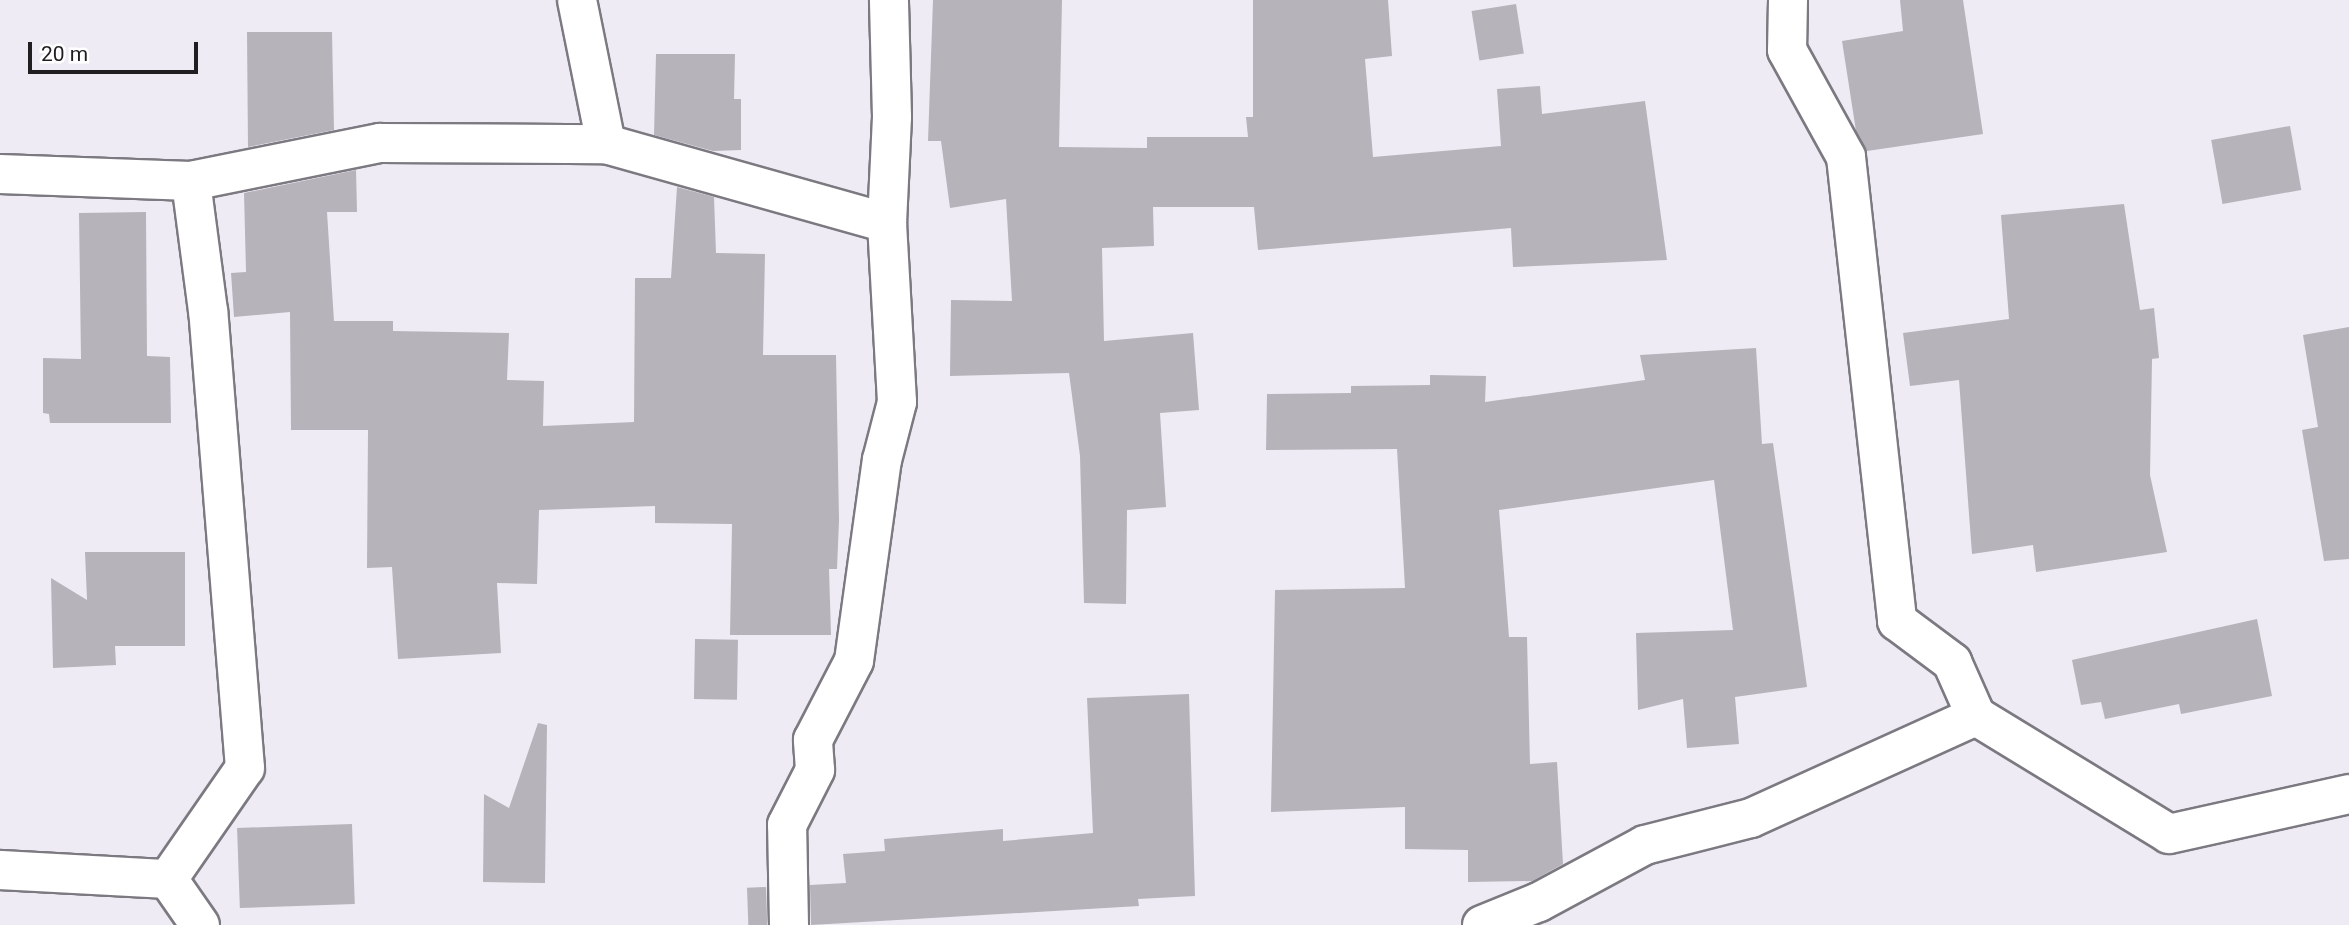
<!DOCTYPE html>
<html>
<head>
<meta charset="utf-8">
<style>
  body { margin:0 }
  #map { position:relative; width:2349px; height:925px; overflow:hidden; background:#efebf4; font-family:Roboto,sans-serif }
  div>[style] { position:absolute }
  .building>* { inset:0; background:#b6b3bb; transform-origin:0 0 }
  .roads { filter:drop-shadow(2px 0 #7c7981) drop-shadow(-2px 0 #7c7981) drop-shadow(0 2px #7c7981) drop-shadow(0 -2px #7c7981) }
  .street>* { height:38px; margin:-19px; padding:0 19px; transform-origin:19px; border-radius:19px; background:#fff }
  span { translate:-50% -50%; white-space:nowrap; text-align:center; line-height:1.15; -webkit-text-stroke:6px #fff; paint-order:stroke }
  .scale { position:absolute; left:28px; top:42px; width:170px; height:32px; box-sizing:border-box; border:4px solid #201e21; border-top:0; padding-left:9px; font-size:21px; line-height:24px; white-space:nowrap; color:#201e21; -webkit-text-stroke:5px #fff; paint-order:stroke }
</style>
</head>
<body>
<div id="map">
  <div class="building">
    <div style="clip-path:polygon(933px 0,1062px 0,1059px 147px,1147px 148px,1147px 137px,1248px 137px,1246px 117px,1253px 117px,1253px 0,1388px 0,1392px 56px,1365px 59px,1373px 157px,1501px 146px,1497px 89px,1540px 86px,1542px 114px,1645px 101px,1667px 260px,1513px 267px,1511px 228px,1258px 250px,1254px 207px,1153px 207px,1154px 246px,1102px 248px,1104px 341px,1193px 333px,1199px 410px,1160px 413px,1166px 507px,1127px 510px,1126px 604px,1084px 603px,1080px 456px,1069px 373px,950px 376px,951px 300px,1012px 301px,1006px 199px,950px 208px,941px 141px,928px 141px)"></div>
    <div style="clip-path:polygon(1900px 0,1963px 0,1983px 134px,1867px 151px,1856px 131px,1842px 41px,1903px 31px)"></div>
    <div style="left:1516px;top:4px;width:50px;height:45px;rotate:81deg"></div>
    <div style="clip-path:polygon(247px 32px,332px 32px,334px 130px,248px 147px)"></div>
    <div style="clip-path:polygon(656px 54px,735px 54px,734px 99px,741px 99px,741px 150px,713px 151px,654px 135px)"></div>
    <div style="left:2290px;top:126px;width:65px;height:80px;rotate:80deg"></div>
    <div style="clip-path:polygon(356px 170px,357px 212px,327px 212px,334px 321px,393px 321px,393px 331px,509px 333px,507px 380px,544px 381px,543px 426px,634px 422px,635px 278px,671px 278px,677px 187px,714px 197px,716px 253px,765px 254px,763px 355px,836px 355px,839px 520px,837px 569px,829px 569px,831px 635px,730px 635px,732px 524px,655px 523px,655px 506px,539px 510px,537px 584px,497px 583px,501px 653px,398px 659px,392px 567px,367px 568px,368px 430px,291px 430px,290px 312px,234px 317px,231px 273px,246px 272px,244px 193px)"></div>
    <div style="clip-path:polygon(2124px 204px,2140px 310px,2154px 308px,2159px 358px,2152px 359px,2150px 475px,2167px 552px,2036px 572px,2033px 545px,1972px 554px,1959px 380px,1910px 386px,1903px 333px,2009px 319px,2001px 215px)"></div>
    <div style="clip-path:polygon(146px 212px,147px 356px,170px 357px,171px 423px,50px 423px,49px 414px,43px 413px,43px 358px,81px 359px,79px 213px)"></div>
    <div style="clip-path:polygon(2349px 327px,2349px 559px,2324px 561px,2302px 430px,2318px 427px,2303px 335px)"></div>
    <div style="clip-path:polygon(1756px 348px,1762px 444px,1773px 443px,1807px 687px,1735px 697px,1739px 744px,1687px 748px,1683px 699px,1638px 710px,1636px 633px,1733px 630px,1714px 480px,1499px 510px,1509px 637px,1527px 637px,1530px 764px,1557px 762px,1563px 864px,1532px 881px,1468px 882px,1468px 850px,1405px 849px,1405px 807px,1271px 812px,1275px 590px,1405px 588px,1397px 449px,1266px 450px,1267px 394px,1351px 393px,1351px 386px,1430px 385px,1430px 375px,1486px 376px,1485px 402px,1645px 380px,1640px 355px)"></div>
    <div style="clip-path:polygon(85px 552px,185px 552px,185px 646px,115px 646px,116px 665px,53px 668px,51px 578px,87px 600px)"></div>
    <div style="clip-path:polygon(2257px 619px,2272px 696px,2181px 714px,2179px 704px,2105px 719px,2101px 702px,2081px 705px,2072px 660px)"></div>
    <div style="left:695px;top:639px;width:43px;height:60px;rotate:1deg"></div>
    <div style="clip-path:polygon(1189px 694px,1195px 896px,1138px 899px,1139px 906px,811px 925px,810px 885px,846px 883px,843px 854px,885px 851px,884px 839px,1003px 829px,1003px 841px,1093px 833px,1087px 698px)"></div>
    <div style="clip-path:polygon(538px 723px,547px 725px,545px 883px,483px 882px,484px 794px,509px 808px)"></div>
    <div style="left:352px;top:824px;width:80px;height:115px;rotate:88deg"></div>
    <div style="left:766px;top:887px;width:38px;height:19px;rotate:88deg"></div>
  </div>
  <div class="roads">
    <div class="street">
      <div style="left:577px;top:0;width:147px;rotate:78.6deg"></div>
      <div style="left:606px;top:144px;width:292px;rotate:15.7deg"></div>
      <div style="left:1788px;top:0;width:50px;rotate:91.1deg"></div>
      <div style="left:1787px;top:50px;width:122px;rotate:61.1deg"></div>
      <div style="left:1846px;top:157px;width:467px;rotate:83.7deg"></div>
      <div style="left:1897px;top:621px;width:69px;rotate:36.7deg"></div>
      <div style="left:1952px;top:662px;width:59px;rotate:66deg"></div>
      <div style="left:0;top:174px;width:191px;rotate:2.1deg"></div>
      <div style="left:191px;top:181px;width:193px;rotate:-11.4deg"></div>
      <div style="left:380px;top:143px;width:226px;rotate:0.3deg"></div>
      <div style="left:0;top:870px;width:168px;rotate:3.1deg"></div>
      <div style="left:168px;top:879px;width:135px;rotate:-55.3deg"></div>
      <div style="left:245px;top:768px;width:458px;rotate:-94.6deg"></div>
      <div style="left:208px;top:311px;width:131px;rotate:-97.5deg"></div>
      <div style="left:168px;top:879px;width:56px;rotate:55.2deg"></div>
      <div style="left:789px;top:925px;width:100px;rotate:-91.1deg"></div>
      <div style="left:787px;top:825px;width:62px;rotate:-63deg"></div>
      <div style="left:815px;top:770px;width:30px;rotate:-94deg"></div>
      <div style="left:813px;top:740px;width:89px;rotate:-62.6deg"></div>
      <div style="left:854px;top:661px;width:203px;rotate:-82.1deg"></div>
      <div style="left:882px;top:460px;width:60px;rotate:-75.5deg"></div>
      <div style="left:897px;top:402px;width:179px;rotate:-93.2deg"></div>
      <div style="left:887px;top:223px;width:106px;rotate:-87.3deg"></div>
      <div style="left:892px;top:117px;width:117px;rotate:-91.5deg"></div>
      <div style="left:1482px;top:925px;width:61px;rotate:-22deg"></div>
      <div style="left:1539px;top:902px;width:120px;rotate:-28.3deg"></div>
      <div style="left:1645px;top:845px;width:109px;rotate:-14.3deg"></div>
      <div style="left:1751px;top:818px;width:247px;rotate:-24.4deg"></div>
      <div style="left:1976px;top:716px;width:226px;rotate:31.4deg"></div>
      <div style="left:2169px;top:834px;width:184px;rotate:-12.5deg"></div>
    </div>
  </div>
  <div class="scale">20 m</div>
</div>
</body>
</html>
